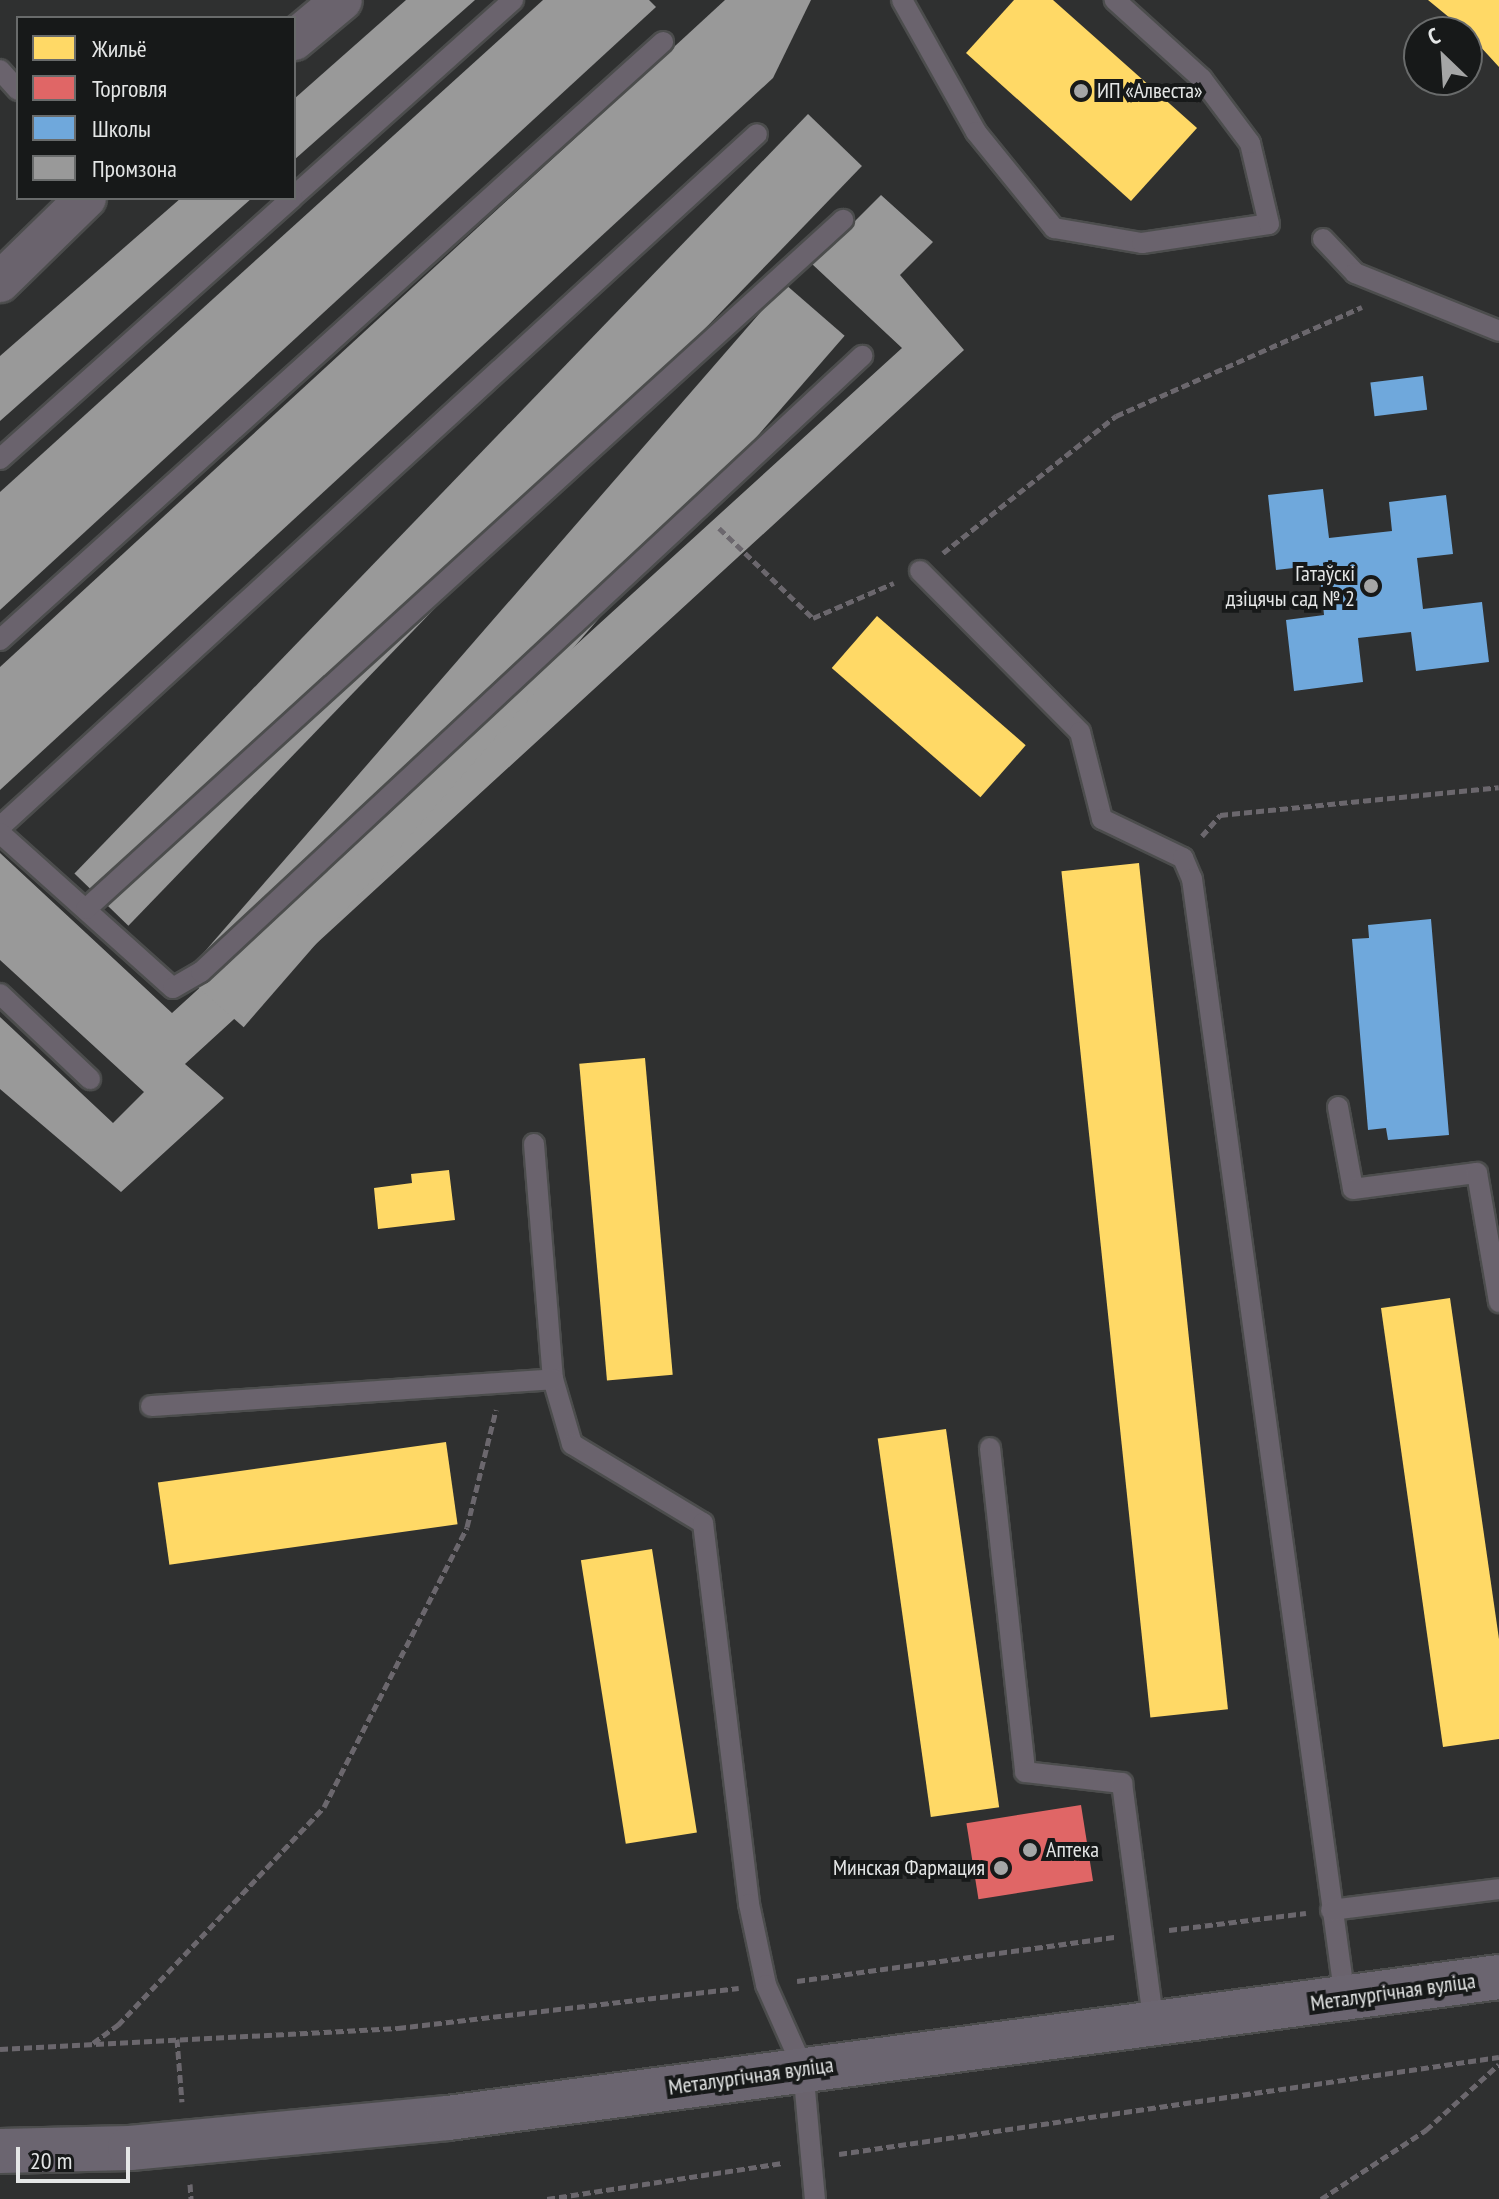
<!DOCTYPE html>
<html>
<head>
<meta charset="utf-8">
<style>
  body { margin:0 }
  #map { position:relative; width:1499px; height:2199px; overflow:hidden; background:#2f3030; font-family:"PT Sans Narrow",sans-serif }
  div>[style] { position:absolute }
  .homes>* { inset:0; background:#ffd966; transform-origin:0 0 }
  .shops>* { inset:0; background:#e06666; transform-origin:0 0 }
  .schools>* { inset:0; background:#6fa8dc; transform-origin:0 0 }
  .industry>* { inset:0; background:#999; transform-origin:0 0 }
  .path>* { height:5px; margin-top:-2.5px; transform-origin:0; background:repeating-linear-gradient(90deg,#6b676d 0 8px,transparent 0 12px) }
  .roads { filter:drop-shadow(2px 0 #4c4d4d) drop-shadow(-2px 0 #4c4d4d) drop-shadow(0 2px #4c4d4d) drop-shadow(0 -2px #4c4d4d) }
  .lane>* { height:20px; margin:-10px; padding:0 10px; transform-origin:10px; border-radius:10px; background:#6a636d }
  .street>* { height:40px; margin:-20px; padding:0 20px; transform-origin:20px; border-radius:20px; background:#6a636d }
  .secondary>* { height:44px; margin:-22px; padding:0 22px; transform-origin:22px; border-radius:22px; background:#6b6570 }
  .dots>* { width:22px; height:22px; translate:-50% -50%; box-sizing:border-box; border:4px solid #171919; border-radius:50% }
  span { translate:-50% -50%; white-space:nowrap; text-align:center; line-height:1.15; -webkit-text-stroke:8px #171919; paint-order:stroke }
  .poi-label { font-size:22px; color:#e4e6e6 }
  .left { translate:0 -50%; text-align:left }
  .right { translate:-100% -50%; text-align:right }
  .street-label { font-size:22px; color:#e4e6e6 }
  .legend { position:absolute; left:16px; top:16px; width:280px; height:184px; box-sizing:border-box; background:#171919; border:2px solid #696b6b; margin:0; padding:10px 14px; list-style:none; font-size:24px; color:#e4e6e6 }
  .legend li { display:flex; align-items:center; gap:16px; height:40px }
  .legend b { width:40px; border:2px solid #696b6b }
  .north { position:absolute; left:1403px; top:16px; width:80px; height:80px; box-sizing:border-box; background:#171919; border:2px solid #696b6b; border-radius:50%; rotate:335deg; font-size:22px; font-weight:700; line-height:32px; text-align:center; color:#e4e6e6 }
  .north::after { content:''; display:block; margin:auto; width:28px; height:36px; background:#a5a6a6; clip-path:polygon(50% 0,100% 100%,50% 72%,0 100%) }
  .scale { position:absolute; left:16px; top:2147px; width:114px; height:36px; box-sizing:border-box; border:4px solid #e4e6e6; border-top:0; padding-left:10px; font-size:24px; line-height:28px; white-space:nowrap; color:#e4e6e6; -webkit-text-stroke:6px #171919; paint-order:stroke }
</style>
</head>
<body>
<div id="map">
  <div class="homes">
    <div style="clip-path:polygon(1014px 0,1053px 0,1197px 128px,1131px 201px,966px 53px)"></div>
    <div style="clip-path:polygon(1428px 0,1499px 0,1499px 67px,1467px 32px)"></div>
    <div style="left:877px;top:616px;width:197px;height:69px;rotate:41deg"></div>
    <div style="left:1139px;top:863px;width:851px;height:78px;rotate:84deg"></div>
    <div style="left:645px;top:1058px;width:318px;height:66px;rotate:85deg"></div>
    <div style="clip-path:polygon(449px 1170px,455px 1220px,378px 1229px,374px 1188px,412px 1183px,411px 1174px)"></div>
    <div style="clip-path:polygon(1450px 1298px,1499px 1639px,1499px 1739px,1443px 1747px,1381px 1308px)"></div>
    <div style="left:946px;top:1429px;width:382px;height:69px;rotate:82deg"></div>
    <div style="left:446px;top:1442px;width:83px;height:291px;rotate:82deg"></div>
    <div style="left:652px;top:1549px;width:287px;height:72px;rotate:81deg"></div>
  </div>
  <div class="shops">
    <div style="left:1081px;top:1805px;width:77px;height:116px;rotate:81deg"></div>
  </div>
  <div class="schools">
    <div style="left:1423px;top:376px;width:34px;height:53px;rotate:83deg"></div>
    <div style="clip-path:polygon(1323px 489px,1329px 538px,1392px 531px,1389px 502px,1446px 495px,1453px 554px,1417px 558px,1423px 609px,1482px 602px,1489px 662px,1416px 671px,1411px 632px,1358px 638px,1363px 682px,1294px 691px,1286px 620px,1324px 615px,1319px 565px,1276px 570px,1268px 495px)"></div>
    <div style="clip-path:polygon(1431px 919px,1449px 1135px,1388px 1140px,1386px 1128px,1368px 1130px,1352px 939px,1369px 938px,1368px 925px)"></div>
  </div>
  <div class="industry">
    <div style="clip-path:polygon(406px 0,475px 0,294px 160px,294px 99px)"></div>
    <div style="clip-path:polygon(543px 0,649px 0,656px 7px,0 610px,0 492px)"></div>
    <div style="clip-path:polygon(725px 0,811px 0,773px 78px,0 790px,0 667px)"></div>
    <div style="left:808px;top:114px;width:75px;height:1056px;rotate:44deg"></div>
    <div style="clip-path:polygon(881px 195px,933px 242px,900px 275px,964px 350px,185px 1064px,224px 1098px,121px 1192px,0 1089px,0 1017px,113px 1123px,144px 1092px,0 960px,0 853px,172px 1013px,902px 348px,812px 264px)"></div>
    <div style="clip-path:polygon(181px 198px,252px 198px,0 421px,0 356px)"></div>
    <div style="left:785px;top:284px;width:79px;height:916px;rotate:41deg"></div>
  </div>
  <div class="path">
    <div style="left:719px;top:528px;width:130px;rotate:43.8deg"></div>
    <div style="left:813px;top:618px;width:88px;rotate:-23.4deg"></div>
    <div style="left:943px;top:553px;width:221px;rotate:-38.4deg"></div>
    <div style="left:1116px;top:416px;width:269px;rotate:-23.9deg"></div>
    <div style="left:1202px;top:836px;width:28px;rotate:-49deg"></div>
    <div style="left:1220px;top:815px;width:280px;rotate:-5.7deg"></div>
    <div style="left:1169px;top:1930px;width:138px;rotate:-7.1deg"></div>
    <div style="left:797px;top:1981px;width:322px;rotate:-7.9deg"></div>
    <div style="left:177px;top:2039px;width:63px;rotate:85.5deg"></div>
    <div style="left:93px;top:2043px;width:31px;rotate:-36deg"></div>
    <div style="left:118px;top:2025px;width:300px;rotate:-46.6deg"></div>
    <div style="left:324px;top:1807px;width:314px;rotate:-62.9deg"></div>
    <div style="left:467px;top:1527px;width:121px;rotate:-76.1deg"></div>
    <div style="left:0;top:2049px;width:399px;rotate:-3deg"></div>
    <div style="left:398px;top:2028px;width:343px;rotate:-6.7deg"></div>
    <div style="left:839px;top:2154px;width:667px;rotate:-8.36deg"></div>
    <div style="left:190px;top:2184px;width:15px;rotate:86deg"></div>
    <div style="left:547px;top:2199px;width:238px;rotate:-8.7deg"></div>
    <div style="left:1321px;top:2199px;width:126px;rotate:-33.3deg"></div>
    <div style="left:1426px;top:2130px;width:98px;rotate:-42.1deg"></div>
  </div>
  <div class="roads">
    <div class="lane">
      <div style="left:902px;top:0;width:151px;rotate:60.7deg"></div>
      <div style="left:976px;top:132px;width:124px;rotate:50.9deg"></div>
      <div style="left:1054px;top:228px;width:89px;rotate:9.7deg"></div>
      <div style="left:1142px;top:243px;width:128px;rotate:-8.5deg"></div>
      <div style="left:1269px;top:224px;width:83px;rotate:-103.2deg"></div>
      <div style="left:1250px;top:143px;width:80px;rotate:-126.9deg"></div>
      <div style="left:1202px;top:79px;width:118px;rotate:-137.8deg"></div>
      <div style="left:0;top:70px;width:27px;rotate:48deg"></div>
      <div style="left:294px;top:196px;width:294px;rotate:-41.8deg"></div>
      <div style="left:1323px;top:239px;width:47px;rotate:46.7deg"></div>
      <div style="left:1355px;top:273px;width:155px;rotate:21.9deg"></div>
      <div style="left:0;top:459px;width:392px;rotate:-41.8deg"></div>
      <div style="left:920px;top:571px;width:227px;rotate:45.2deg"></div>
      <div style="left:1080px;top:732px;width:90px;rotate:75.8deg"></div>
      <div style="left:1102px;top:819px;width:90px;rotate:25.7deg"></div>
      <div style="left:1183px;top:858px;width:23px;rotate:67deg"></div>
      <div style="left:1192px;top:879px;width:1130px;rotate:82.22deg"></div>
      <div style="left:0;top:640px;width:893px;rotate:-42.05deg"></div>
      <div style="left:0;top:827px;width:1026px;rotate:-42.47deg"></div>
      <div style="left:0;top:833px;width:232px;rotate:41.9deg"></div>
      <div style="left:173px;top:988px;width:32px;rotate:-30deg"></div>
      <div style="left:201px;top:972px;width:904px;rotate:-42.98deg"></div>
      <div style="left:86px;top:909px;width:1024px;rotate:-42.31deg"></div>
      <div style="left:0;top:994px;width:124px;rotate:43.4deg"></div>
      <div style="left:1338px;top:1107px;width:83px;rotate:79.6deg"></div>
      <div style="left:1353px;top:1189px;width:125px;rotate:-7.4deg"></div>
      <div style="left:1477px;top:1173px;width:131px;rotate:80.3deg"></div>
      <div style="left:534px;top:1144px;width:236px;rotate:85.4deg"></div>
      <div style="left:553px;top:1379px;width:68px;rotate:73.7deg"></div>
      <div style="left:572px;top:1444px;width:153px;rotate:31.1deg"></div>
      <div style="left:703px;top:1523px;width:384px;rotate:83.1deg"></div>
      <div style="left:749px;top:1904px;width:83px;rotate:78.1deg"></div>
      <div style="left:766px;top:1985px;width:91px;rotate:66deg"></div>
      <div style="left:803px;top:2068px;width:132px;rotate:84.8deg"></div>
      <div style="left:151px;top:1406px;width:403px;rotate:-3.8deg"></div>
      <div style="left:990px;top:1448px;width:326px;rotate:83.8deg"></div>
      <div style="left:1025px;top:1772px;width:98px;rotate:6.5deg"></div>
      <div style="left:1122px;top:1783px;width:245px;rotate:82.5deg"></div>
      <div style="left:1331px;top:1910px;width:169px;rotate:-7.1deg"></div>
    </div>
    <div class="street">
      <div style="left:294px;top:40px;width:62px;rotate:-39.8deg"></div>
      <div style="left:0;top:282px;width:120px;rotate:-44.3deg"></div>
    </div>
    <div class="secondary">
      <div style="left:0;top:2151px;width:130px;rotate:-1.3deg"></div>
      <div style="left:130px;top:2148px;width:319px;rotate:-5.4deg"></div>
      <div style="left:448px;top:2118px;width:1060px;rotate:-7.64deg"></div>
    </div>
  </div>
  <div class="dots">
    <div style="left:1081px;top:91px;background:#a5a6a6"></div>
    <div style="left:1371px;top:586px;background:#a5a6a6"></div>
    <div style="left:1030px;top:1850px;background:#a5a6a6"></div>
    <div style="left:1001px;top:1868px;background:#a5a6a6"></div>
  </div>
  <div class="poi-label">
    <span class="left" style="left:1097px;top:91px">ИП «Алвеста»</span>
    <span class="right" style="left:1355px;top:586px">Гатаўскі<br>дзіцячы сад № 2</span>
    <span class="left" style="left:1046px;top:1850px">Аптека</span>
    <span class="right" style="left:985px;top:1868px">Минская Фармация</span>
  </div>
  <div class="street-label">
    <span style="left:1393px;top:1992px;rotate:-8deg">Металургічная вуліца</span>
    <span style="left:751px;top:2076px;rotate:-8deg">Металургічная вуліца</span>
  </div>
  <ul class="legend">
  <li><b style="height:22px;background:#ffd966"></b>Жильё</li>
  <li><b style="height:22px;background:#e06666"></b>Торговля</li>
  <li><b style="height:22px;background:#6fa8dc"></b>Школы</li>
  <li><b style="height:22px;background:#999"></b>Промзона</li>
  </ul>
  <div class="north">С</div>
  <div class="scale">20 m</div>
</div>
</body>
</html>
